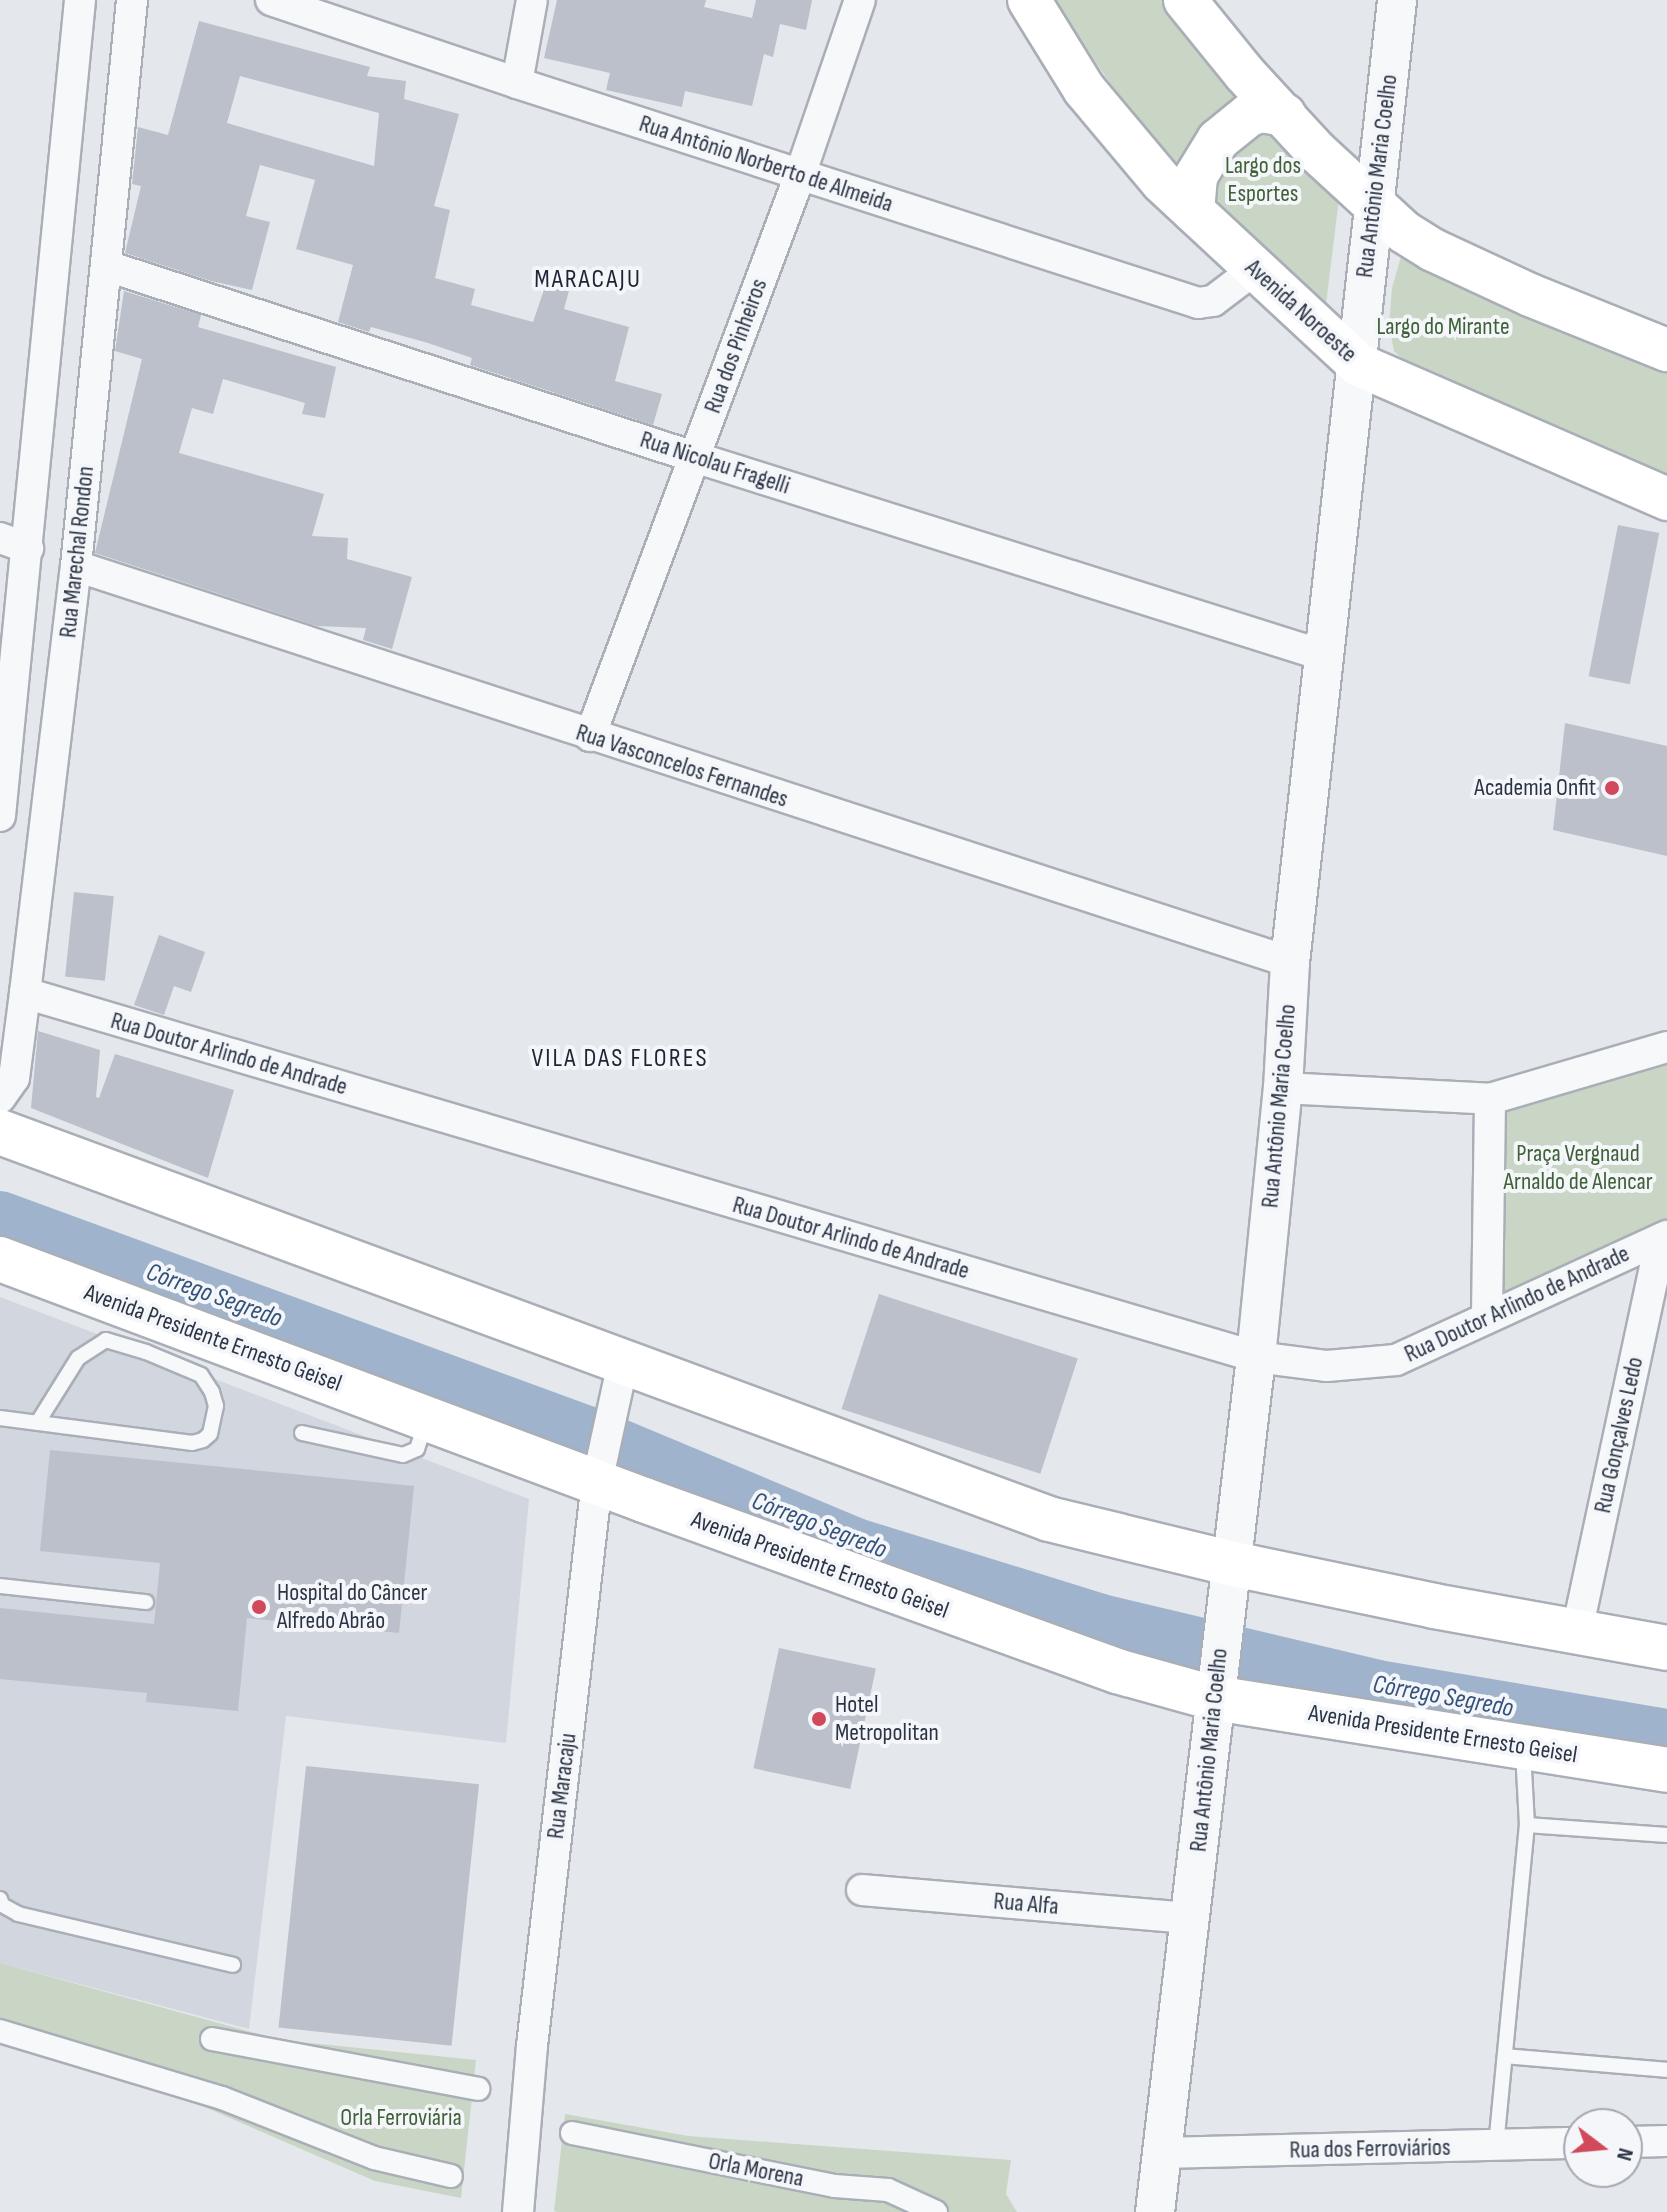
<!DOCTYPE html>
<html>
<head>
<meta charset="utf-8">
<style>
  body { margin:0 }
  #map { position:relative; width:1667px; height:2212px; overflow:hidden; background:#e4e7ec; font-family:"Sofia Sans Condensed",sans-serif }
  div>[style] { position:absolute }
  .built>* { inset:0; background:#d2d6de }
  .green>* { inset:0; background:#c9d6c5 }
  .river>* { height:52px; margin:-26px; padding:0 26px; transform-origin:26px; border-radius:26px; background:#9fb4cc }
  .building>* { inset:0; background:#bbc0ca; transform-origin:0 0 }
  .roads { filter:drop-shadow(2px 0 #a9aeb7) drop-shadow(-2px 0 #a9aeb7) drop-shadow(0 2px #a9aeb7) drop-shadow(0 -2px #a9aeb7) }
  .service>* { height:14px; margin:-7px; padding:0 7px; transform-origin:7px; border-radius:7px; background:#f7f8fa }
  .pedestrian>* { height:22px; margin:-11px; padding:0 11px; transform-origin:11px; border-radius:11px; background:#f7f8fa }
  .minor>* { height:30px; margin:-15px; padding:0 15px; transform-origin:15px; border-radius:15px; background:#f7f8fa }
  .tertiary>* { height:38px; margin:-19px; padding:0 19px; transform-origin:19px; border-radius:19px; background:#f7f8fa }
  .secondary>* { height:42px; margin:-21px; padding:0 21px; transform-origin:21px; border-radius:21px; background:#fff }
  .primary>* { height:44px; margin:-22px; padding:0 22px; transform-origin:22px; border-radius:22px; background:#fff }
  .dots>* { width:22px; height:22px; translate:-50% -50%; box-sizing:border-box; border:4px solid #f4f6f9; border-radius:50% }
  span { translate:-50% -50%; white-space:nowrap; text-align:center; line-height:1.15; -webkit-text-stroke:8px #f4f6f9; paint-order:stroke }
  .street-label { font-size:24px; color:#2b3445 }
  .park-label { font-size:24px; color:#3f6138 }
  .poi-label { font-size:24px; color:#2b3445 }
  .right { translate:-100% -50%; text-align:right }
  .left { translate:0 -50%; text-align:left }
  .neighbourhood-label { font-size:26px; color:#1d2536; letter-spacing:2px }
  .water-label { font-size:26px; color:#34527a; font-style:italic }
  .north { position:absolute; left:1563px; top:2108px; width:80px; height:80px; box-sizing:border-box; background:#f4f6f9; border:2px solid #a4a8b1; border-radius:50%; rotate:106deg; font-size:22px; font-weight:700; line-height:32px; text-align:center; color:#2b3445 }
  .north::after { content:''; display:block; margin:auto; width:28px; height:36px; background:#d1495b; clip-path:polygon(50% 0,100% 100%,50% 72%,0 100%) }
</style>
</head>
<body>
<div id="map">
  <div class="built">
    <div style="clip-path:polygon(0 1297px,529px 1499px,506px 1743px,286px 1716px,249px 2029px,0 1963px)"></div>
  </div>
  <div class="green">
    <div style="clip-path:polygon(1053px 0,1168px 0,1339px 199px,1326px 304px,1298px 286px,1173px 161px,1110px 83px)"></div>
    <div style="clip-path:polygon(1404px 246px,1667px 369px,1667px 473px,1413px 369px,1394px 351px,1389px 326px,1392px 288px)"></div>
    <div style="clip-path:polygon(1667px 1047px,1667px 1236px,1487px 1316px,1490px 1099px)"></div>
    <div style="clip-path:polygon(0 1963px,281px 2040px,476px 2060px,461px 2198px,375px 2181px,193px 2102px,0 2044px)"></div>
    <div style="clip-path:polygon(565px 2114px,688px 2136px,1011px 2160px,1006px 2194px,1017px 2212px,557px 2212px,554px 2211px)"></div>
  </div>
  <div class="river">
    <div style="left:0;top:1217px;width:631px;rotate:20.1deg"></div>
    <div style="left:593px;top:1434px;width:285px;rotate:22.7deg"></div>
    <div style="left:856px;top:1544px;width:257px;rotate:17.2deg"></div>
    <div style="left:1101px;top:1620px;width:284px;rotate:13.4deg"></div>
    <div style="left:1377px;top:1686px;width:294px;rotate:9.6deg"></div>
  </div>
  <div class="building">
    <div style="clip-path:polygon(557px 0,706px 0,704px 7px,752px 18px,756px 0,812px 0,806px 30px,780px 24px,773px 57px,764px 54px,752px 106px,685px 91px,682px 107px,606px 90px,610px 73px,544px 58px)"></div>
    <div style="clip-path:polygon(evenodd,199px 21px,370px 67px,367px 76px,406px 81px,404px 99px,459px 114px,434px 206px,450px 210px,435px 278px,475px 289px,471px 305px,533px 322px,547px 281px,570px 287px,564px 309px,629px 327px,615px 381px,662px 394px,653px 425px,470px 365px,472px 358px,428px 343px,371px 327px,369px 332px,338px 322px,353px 265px,296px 249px,315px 180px,260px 165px,246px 216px,270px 222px,252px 290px,211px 281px,125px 253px,141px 186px,132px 184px,138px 127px,168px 135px,199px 21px,240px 76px,379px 113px,374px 166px,227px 123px,240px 76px)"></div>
    <div style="clip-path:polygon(124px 291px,201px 315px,198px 327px,336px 367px,325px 418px,302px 414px,305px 403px,223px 379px,213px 414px,192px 408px,179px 453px,324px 494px,312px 536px,348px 538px,347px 559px,412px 577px,392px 649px,363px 640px,366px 628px,317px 626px,95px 553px,142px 359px,115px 351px)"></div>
    <div style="left:1618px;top:525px;width:42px;height:154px;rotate:11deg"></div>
    <div style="clip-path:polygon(1565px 723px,1667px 746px,1667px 856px,1553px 830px)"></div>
    <div style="left:74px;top:892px;width:40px;height:85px;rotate:6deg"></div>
    <div style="clip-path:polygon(159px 935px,205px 952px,191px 992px,174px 986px,164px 1015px,134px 1005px)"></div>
    <div style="clip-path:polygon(38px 1031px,100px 1050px,96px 1097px,99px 1098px,115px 1054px,234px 1090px,208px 1178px,31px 1108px)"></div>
    <div style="left:879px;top:1294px;width:209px;height:121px;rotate:18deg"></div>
    <div style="clip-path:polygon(50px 1450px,414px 1486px,399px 1633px,247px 1618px,238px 1711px,146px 1702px,147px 1693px,0 1679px,0 1608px,154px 1624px,160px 1563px,40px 1551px)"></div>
    <div style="left:779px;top:1648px;width:99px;height:123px;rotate:12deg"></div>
    <div style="left:306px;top:1766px;width:174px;height:263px;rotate:6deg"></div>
  </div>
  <div class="roads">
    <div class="service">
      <div style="left:0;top:1418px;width:194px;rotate:7.4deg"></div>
      <div style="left:192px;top:1443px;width:11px;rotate:-15deg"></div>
      <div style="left:203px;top:1440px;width:9px;rotate:-41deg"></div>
      <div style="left:210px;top:1434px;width:29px;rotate:-78deg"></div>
      <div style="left:216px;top:1406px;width:15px;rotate:-106deg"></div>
      <div style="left:212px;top:1392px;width:20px;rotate:-123deg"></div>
      <div style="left:201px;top:1375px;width:60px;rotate:-157.3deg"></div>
      <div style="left:146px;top:1352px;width:42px;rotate:-163.3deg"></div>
      <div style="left:106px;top:1340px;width:33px;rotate:147deg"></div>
      <div style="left:78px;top:1358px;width:75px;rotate:122deg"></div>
      <div style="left:302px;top:1433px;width:103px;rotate:12.3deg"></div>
      <div style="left:403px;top:1455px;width:15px;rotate:-23deg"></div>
      <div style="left:417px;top:1449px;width:29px;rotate:-72deg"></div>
      <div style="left:0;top:1586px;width:147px;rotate:6.3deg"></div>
      <div style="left:1527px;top:1825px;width:140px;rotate:4.1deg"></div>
      <div style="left:0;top:1899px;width:6px;rotate:72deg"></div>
      <div style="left:2px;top:1905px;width:18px;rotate:29deg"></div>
      <div style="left:18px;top:1914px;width:221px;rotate:13.3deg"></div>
      <div style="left:1505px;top:2056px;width:163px;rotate:4.9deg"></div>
      <div style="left:1496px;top:2146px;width:322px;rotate:-84.5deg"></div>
      <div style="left:1527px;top:1825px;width:75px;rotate:-93.1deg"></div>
    </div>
    <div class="pedestrian">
      <div style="left:0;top:2031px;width:232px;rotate:16.8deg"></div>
      <div style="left:222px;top:2098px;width:163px;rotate:21.5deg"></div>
      <div style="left:374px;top:2158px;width:79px;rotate:13.2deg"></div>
      <div style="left:212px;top:2039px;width:271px;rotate:10.6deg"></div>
      <div style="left:572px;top:2133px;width:268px;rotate:11.4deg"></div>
      <div style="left:835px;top:2186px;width:53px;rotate:4.3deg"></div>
      <div style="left:888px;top:2190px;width:53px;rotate:24.6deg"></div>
    </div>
    <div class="minor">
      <div style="left:271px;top:0;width:260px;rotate:18.6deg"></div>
      <div style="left:517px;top:83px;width:716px;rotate:17.9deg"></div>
      <div style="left:1198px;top:303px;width:15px;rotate:-8deg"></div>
      <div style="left:1213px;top:301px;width:51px;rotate:-37.1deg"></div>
      <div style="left:517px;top:83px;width:84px;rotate:-79.8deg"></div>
      <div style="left:107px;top:266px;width:617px;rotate:18.02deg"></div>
      <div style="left:694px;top:457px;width:662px;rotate:17.5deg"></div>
      <div style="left:0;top:538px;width:30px;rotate:20deg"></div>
      <div style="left:76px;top:566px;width:1277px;rotate:18.07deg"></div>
      <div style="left:590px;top:736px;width:599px;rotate:-69.48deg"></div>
      <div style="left:800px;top:175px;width:185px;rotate:-71.1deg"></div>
      <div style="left:0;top:816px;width:820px;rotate:-84.4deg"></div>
      <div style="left:25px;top:993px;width:1284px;rotate:16.47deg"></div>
      <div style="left:1256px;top:1357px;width:72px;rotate:7.2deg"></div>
      <div style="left:1327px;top:1366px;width:69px;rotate:-5deg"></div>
      <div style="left:1396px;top:1360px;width:298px;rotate:-24.6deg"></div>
      <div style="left:1283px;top:1088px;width:207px;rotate:3deg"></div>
      <div style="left:1490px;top:1099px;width:184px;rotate:-16.4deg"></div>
      <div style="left:0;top:1098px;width:24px;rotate:-55deg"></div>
      <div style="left:14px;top:1078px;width:86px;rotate:-82.6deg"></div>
      <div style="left:25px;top:993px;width:430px;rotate:-83.2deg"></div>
      <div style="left:76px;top:566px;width:569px;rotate:-84.35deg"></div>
      <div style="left:1487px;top:1316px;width:217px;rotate:-89.2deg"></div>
      <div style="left:1577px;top:1631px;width:401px;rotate:-77.9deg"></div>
      <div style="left:862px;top:1890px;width:330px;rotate:4.9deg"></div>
      <div style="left:1627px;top:2142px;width:40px;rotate:-1.4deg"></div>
      <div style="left:1162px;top:2153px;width:417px;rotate:-1.4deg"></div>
      <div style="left:518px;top:2212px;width:167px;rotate:-85.2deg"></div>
      <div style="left:532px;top:2046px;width:568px;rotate:-83.43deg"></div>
      <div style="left:597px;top:1482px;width:122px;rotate:-77.7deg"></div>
    </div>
    <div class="tertiary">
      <div style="left:1155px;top:2212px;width:861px;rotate:-83.26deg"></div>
      <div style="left:1256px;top:1357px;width:270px;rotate:-84.3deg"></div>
      <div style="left:1283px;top:1088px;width:126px;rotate:-86.8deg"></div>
      <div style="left:1290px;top:962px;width:968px;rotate:-83.65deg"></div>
    </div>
    <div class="secondary">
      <div style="left:1029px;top:0;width:105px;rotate:58.3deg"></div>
      <div style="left:1084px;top:89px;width:121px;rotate:50deg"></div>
      <div style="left:1162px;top:182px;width:269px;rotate:42.9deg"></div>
      <div style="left:1359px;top:365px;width:336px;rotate:23.5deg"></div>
      <div style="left:1185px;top:0;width:95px;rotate:51deg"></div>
      <div style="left:1245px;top:74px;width:106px;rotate:47.3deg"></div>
      <div style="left:1317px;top:152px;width:118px;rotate:42.6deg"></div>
      <div style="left:1404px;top:232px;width:34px;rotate:32deg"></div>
      <div style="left:1433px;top:250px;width:107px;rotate:24.9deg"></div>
      <div style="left:1530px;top:295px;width:148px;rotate:21.9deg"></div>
      <div style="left:1193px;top:211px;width:35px;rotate:-85deg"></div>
      <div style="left:1196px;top:176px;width:42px;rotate:-58.6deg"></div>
      <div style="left:1218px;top:140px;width:40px;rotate:-39deg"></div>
      <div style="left:1249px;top:115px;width:14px;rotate:-17deg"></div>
      <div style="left:1262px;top:111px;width:23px;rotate:10deg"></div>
    </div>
    <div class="primary">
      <div style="left:0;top:1132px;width:1118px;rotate:20.25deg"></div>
      <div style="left:1049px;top:1519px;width:185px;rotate:13.7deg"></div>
      <div style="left:1229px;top:1563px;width:209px;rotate:11.8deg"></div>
      <div style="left:1434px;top:1606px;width:237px;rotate:10.2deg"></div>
      <div style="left:0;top:1259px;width:688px;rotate:20.52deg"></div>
      <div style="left:644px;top:1500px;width:503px;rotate:19.88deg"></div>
      <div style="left:1117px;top:1671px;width:101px;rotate:15.6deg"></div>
      <div style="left:1214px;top:1698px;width:459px;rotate:9deg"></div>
    </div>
  </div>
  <div class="dots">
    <div style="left:1612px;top:788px;background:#d1495b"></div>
    <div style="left:259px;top:1607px;background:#d1495b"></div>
    <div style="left:819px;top:1719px;background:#d1495b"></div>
  </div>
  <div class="street-label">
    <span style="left:766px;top:164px;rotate:18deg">Rua Antônio Norberto de Almeida</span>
    <span style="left:1377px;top:176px;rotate:-83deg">Rua Antônio Maria Coelho</span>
    <span style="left:1301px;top:311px;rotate:42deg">Avenida Noroeste</span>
    <span style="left:736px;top:346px;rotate:-70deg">Rua dos Pinheiros</span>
    <span style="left:715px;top:463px;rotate:18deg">Rua Nicolau Fragelli</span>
    <span style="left:77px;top:552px;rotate:-84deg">Rua Marechal Rondon</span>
    <span style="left:682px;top:766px;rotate:18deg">Rua Vasconcelos Fernandes</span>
    <span style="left:229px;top:1054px;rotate:16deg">Rua Doutor Arlindo de Andrade</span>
    <span style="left:1279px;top:1106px;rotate:-85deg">Rua Antônio Maria Coelho</span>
    <span style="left:851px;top:1238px;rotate:16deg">Rua Doutor Arlindo de Andrade</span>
    <span style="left:1517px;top:1304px;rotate:-25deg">Rua Doutor Arlindo de Andrade</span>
    <span style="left:213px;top:1338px;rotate:20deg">Avenida Presidente Ernesto Geisel</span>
    <span style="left:1619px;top:1435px;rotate:-78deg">Rua Gonçalves Ledo</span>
    <span style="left:820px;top:1565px;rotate:20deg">Avenida Presidente Ernesto Geisel</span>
    <span style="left:1443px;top:1734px;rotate:9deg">Avenida Presidente Ernesto Geisel</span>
    <span style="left:1209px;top:1750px;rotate:-84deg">Rua Antônio Maria Coelho</span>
    <span style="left:562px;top:1786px;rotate:-83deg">Rua Maracaju</span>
    <span style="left:1026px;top:1904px;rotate:5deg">Rua Alfa</span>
    <span style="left:1370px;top:2149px;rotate:-1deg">Rua dos Ferroviários</span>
    <span style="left:756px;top:2170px;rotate:11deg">Orla Morena</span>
  </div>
  <div class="park-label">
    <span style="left:1263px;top:180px">Largo dos<br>Esportes</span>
    <span style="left:1443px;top:327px">Largo do Mirante</span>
    <span style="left:1578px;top:1168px">Praça Vergnaud<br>Arnaldo de Alencar</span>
    <span style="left:401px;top:2118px">Orla Ferroviária</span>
  </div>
  <div class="poi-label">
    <span class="right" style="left:1596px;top:788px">Academia Onfit</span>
    <span class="left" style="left:277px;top:1607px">Hospital do Câncer<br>Alfredo Abrão</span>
    <span class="left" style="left:835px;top:1719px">Hotel<br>Metropolitan</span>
  </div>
  <div class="neighbourhood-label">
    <span style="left:588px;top:280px">MARACAJU</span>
    <span style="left:620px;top:1059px">VILA DAS FLORES</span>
  </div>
  <div class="water-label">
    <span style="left:214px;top:1296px;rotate:20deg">Córrego Segredo</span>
    <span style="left:819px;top:1526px;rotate:21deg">Córrego Segredo</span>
    <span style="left:1443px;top:1697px;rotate:10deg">Córrego Segredo</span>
  </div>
  <div class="north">N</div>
</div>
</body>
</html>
